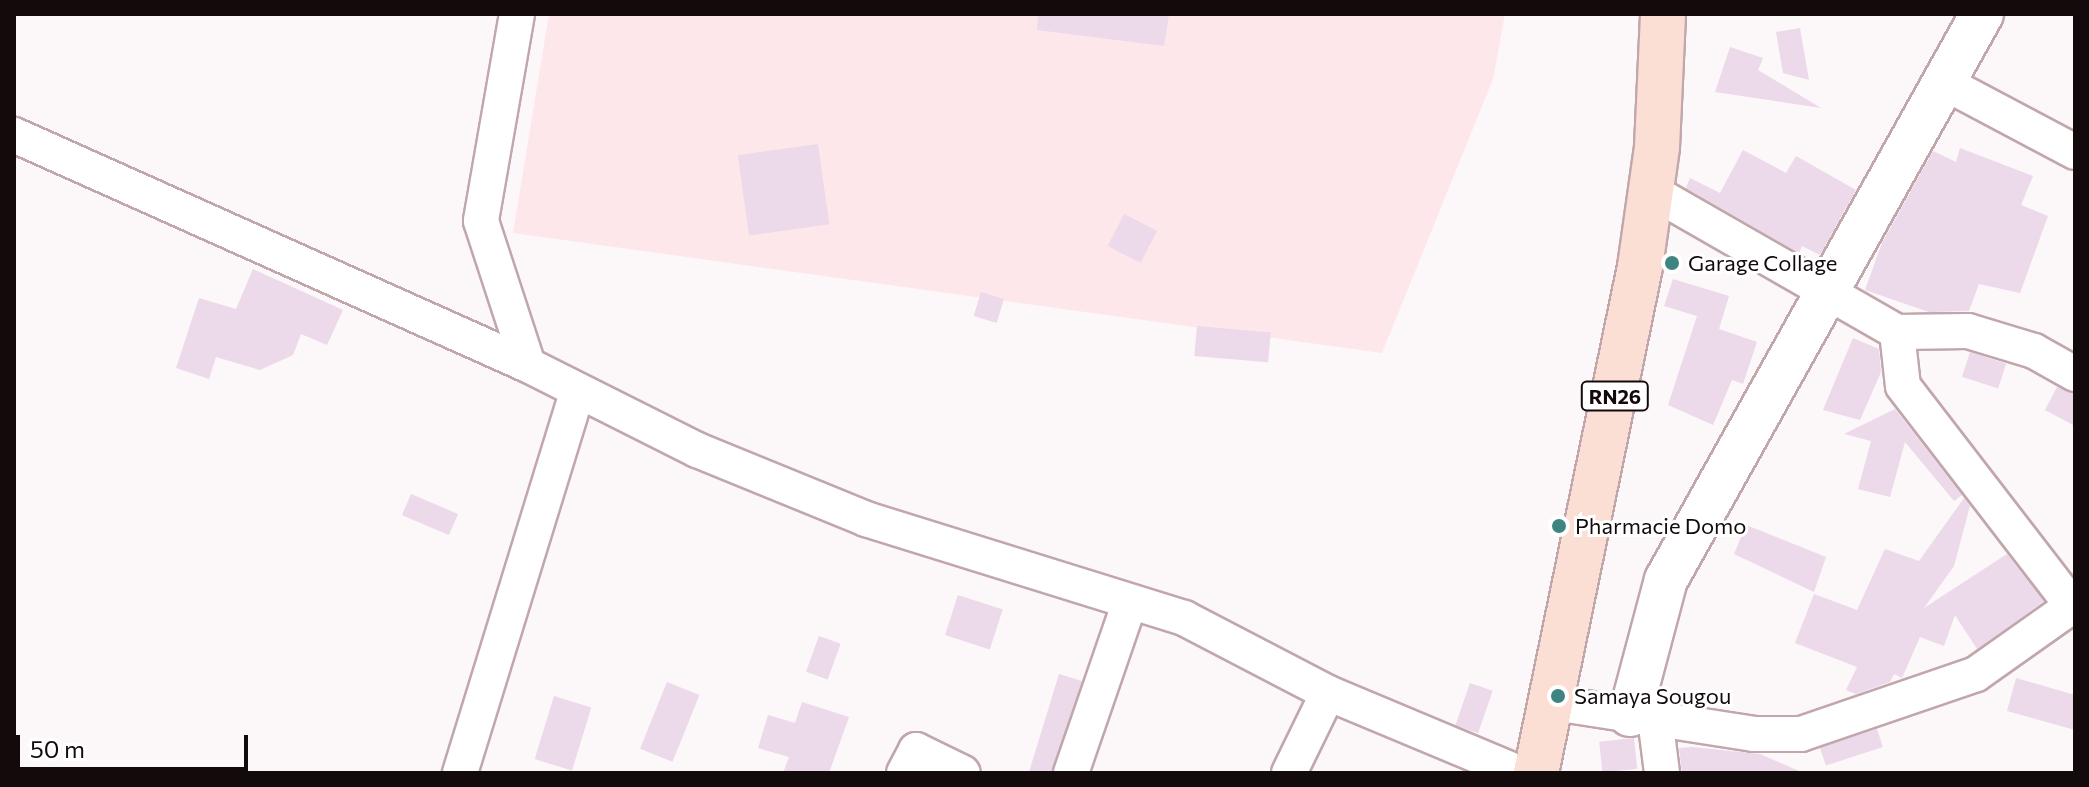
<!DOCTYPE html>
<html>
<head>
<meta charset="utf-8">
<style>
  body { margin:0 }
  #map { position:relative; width:2089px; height:787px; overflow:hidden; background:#fcf7f8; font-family:Commissioner,sans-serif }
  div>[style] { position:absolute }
  .built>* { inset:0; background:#fde7eb }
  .building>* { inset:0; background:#ecd9ea; transform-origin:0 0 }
  .roads { filter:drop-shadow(2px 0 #c1a7ac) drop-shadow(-2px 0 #c1a7ac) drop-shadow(0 2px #c1a7ac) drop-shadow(0 -2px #c1a7ac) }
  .minor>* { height:34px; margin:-17px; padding:0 17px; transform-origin:17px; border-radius:17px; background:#fff }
  .tertiary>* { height:42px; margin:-21px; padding:0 21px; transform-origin:21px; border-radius:21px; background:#fff }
  .primary>* { height:44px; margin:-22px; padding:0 22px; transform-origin:22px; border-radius:22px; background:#fcdfd4 }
  .dots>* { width:22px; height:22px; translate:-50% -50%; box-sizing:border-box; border:4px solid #fff; border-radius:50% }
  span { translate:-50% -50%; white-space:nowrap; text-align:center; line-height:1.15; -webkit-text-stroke:6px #fff; paint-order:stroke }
  .shield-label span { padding:2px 6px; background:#fff; border:2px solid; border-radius:6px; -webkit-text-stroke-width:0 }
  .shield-label { font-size:20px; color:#120a0b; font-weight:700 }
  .poi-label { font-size:22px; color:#120a0b }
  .left { translate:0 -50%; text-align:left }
  .frame { position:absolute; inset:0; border:16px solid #120a0b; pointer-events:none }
  .scale { position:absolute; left:16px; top:735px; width:232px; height:36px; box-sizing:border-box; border:4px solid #120a0b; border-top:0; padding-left:10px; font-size:24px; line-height:28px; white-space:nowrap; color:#120a0b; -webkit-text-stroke:6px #fff; paint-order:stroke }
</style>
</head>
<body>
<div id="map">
  <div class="built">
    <div style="clip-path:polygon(549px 14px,1505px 14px,1493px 79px,1382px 353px,513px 233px)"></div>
  </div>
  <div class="building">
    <div style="clip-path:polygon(1038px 14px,1169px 14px,1164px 46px,1037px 30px)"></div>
    <div style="clip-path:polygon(1800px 28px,1809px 80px,1783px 73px,1776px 32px)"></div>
    <div style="clip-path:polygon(1730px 47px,1763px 58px,1758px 70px,1821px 108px,1715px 92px)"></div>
    <div style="left:818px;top:144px;width:81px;height:81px;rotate:82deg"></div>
    <div style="clip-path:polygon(1960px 148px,2033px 176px,2021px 205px,2048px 216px,2020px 293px,1979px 284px,1969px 311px,1929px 312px,1865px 290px,1882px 243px,1933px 151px,1956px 162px)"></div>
    <div style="clip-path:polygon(1743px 150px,1786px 173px,1796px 156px,1856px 190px,1820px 255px,1802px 246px,1799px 253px,1686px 188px,1690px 178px,1720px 193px)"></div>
    <div style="left:1124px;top:214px;width:37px;height:36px;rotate:27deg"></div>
    <div style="clip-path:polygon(253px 269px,343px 310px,327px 345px,301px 334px,293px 355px,260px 370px,216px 357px,209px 379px,176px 368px,199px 298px,236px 309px)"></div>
    <div style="clip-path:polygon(1673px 279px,1729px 296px,1719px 329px,1757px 342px,1743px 384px,1732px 380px,1713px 425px,1668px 405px,1697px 316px,1664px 306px)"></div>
    <div style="left:981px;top:292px;width:24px;height:25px;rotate:17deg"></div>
    <div style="left:1197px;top:326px;width:74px;height:30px;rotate:5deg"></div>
    <div style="clip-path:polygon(1853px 338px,1879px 349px,1881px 372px,1860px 420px,1823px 410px)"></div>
    <div style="left:1970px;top:352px;width:38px;height:26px;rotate:18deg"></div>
    <div style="clip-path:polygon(2057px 387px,2075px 394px,2075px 426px,2045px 410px)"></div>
    <div style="clip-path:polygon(1895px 409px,1962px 495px,1954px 501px,1905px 442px,1890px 497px,1858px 489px,1871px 441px,1844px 434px)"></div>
    <div style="left:411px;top:494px;width:51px;height:23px;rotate:23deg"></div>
    <div style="clip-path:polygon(1964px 498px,1970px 506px,1954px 566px,1924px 608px,2007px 554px,2044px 601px,1977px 649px,1955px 615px,1944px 646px,1920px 637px,1902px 678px,1894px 674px,1890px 682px,1856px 694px,1846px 690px,1857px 667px,1795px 643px,1814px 594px,1857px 610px,1885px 549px,1919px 561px)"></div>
    <div style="clip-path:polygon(1746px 525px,1826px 557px,1814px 592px,1734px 554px)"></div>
    <div style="left:958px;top:595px;width:47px;height:42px;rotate:18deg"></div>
    <div style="left:819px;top:636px;width:23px;height:38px;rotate:20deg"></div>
    <div style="left:1059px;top:674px;width:24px;height:104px;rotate:17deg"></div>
    <div style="clip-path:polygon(2016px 678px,2075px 695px,2075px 730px,2007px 711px)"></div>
    <div style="left:667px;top:682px;width:35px;height:72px;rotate:22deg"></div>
    <div style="left:1470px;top:683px;width:24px;height:45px;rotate:19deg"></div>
    <div style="left:554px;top:696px;width:39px;height:66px;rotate:17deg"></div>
    <div style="clip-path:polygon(802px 702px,849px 717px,829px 773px,783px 773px,789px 757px,758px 748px,768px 715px,795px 723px)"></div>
    <div style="left:1877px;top:729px;width:19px;height:60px;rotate:72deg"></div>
    <div style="left:1634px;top:738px;width:31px;height:35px;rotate:84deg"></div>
    <div style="clip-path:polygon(1692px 747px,1760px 754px,1804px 773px,1682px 773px,1679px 748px)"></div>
  </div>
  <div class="roads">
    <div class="minor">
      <div style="left:517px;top:14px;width:210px;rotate:99.9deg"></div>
      <div style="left:481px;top:221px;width:151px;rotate:71.9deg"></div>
      <div style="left:528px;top:365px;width:189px;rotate:26.7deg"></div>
      <div style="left:697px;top:450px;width:183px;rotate:22.2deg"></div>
      <div style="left:866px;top:519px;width:333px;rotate:17.3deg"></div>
      <div style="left:1184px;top:618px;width:162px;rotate:27.5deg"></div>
      <div style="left:1328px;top:693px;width:207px;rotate:22.7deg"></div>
      <div style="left:1943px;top:82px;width:149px;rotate:27.9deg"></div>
      <div style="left:14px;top:135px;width:563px;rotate:24.11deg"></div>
      <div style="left:1651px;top:191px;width:284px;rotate:29.8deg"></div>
      <div style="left:1897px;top:332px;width:71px;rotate:-0.8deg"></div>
      <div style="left:1968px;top:331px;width:69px;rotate:16.9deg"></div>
      <div style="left:2034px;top:351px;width:47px;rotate:29.3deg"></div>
      <div style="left:1897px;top:332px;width:54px;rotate:83.7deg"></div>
      <div style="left:1903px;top:386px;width:282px;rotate:52.4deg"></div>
      <div style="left:1554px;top:703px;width:202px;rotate:8.8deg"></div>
      <div style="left:1754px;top:734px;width:47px"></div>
      <div style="left:1801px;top:734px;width:185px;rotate:-18.9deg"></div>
      <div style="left:1976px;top:674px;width:121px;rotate:-35.3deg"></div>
      <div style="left:1655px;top:718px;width:55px;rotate:82.7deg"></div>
      <div style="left:460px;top:773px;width:399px;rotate:-72.9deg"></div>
      <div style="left:904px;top:773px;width:26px;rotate:-62deg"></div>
      <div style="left:916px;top:750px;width:52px;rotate:26.1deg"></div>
      <div style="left:1071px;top:773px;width:181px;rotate:-71deg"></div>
      <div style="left:1289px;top:773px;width:89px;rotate:-64deg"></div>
    </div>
    <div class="tertiary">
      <div style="left:1630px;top:715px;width:140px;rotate:-75.1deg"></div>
      <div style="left:1666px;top:580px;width:648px;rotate:-60.83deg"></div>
    </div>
    <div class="primary">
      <div style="left:1536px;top:773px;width:517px;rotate:-78.39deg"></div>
      <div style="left:1640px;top:267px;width:121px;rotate:-81.9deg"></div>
      <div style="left:1657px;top:147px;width:133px;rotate:-87.4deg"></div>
    </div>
  </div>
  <div class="dots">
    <div style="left:1672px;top:263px;background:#3e8582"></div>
    <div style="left:1559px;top:526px;background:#3e8582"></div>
    <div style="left:1558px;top:696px;background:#3e8582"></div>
  </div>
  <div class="shield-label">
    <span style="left:1615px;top:396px">RN26</span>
  </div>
  <div class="poi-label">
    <span class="left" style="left:1688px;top:263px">Garage Collage</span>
    <span class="left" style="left:1575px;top:526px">Pharmacie Domo</span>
    <span class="left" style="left:1574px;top:696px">Samaya Sougou</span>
  </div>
  <div class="frame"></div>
  <div class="scale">50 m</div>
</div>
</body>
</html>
